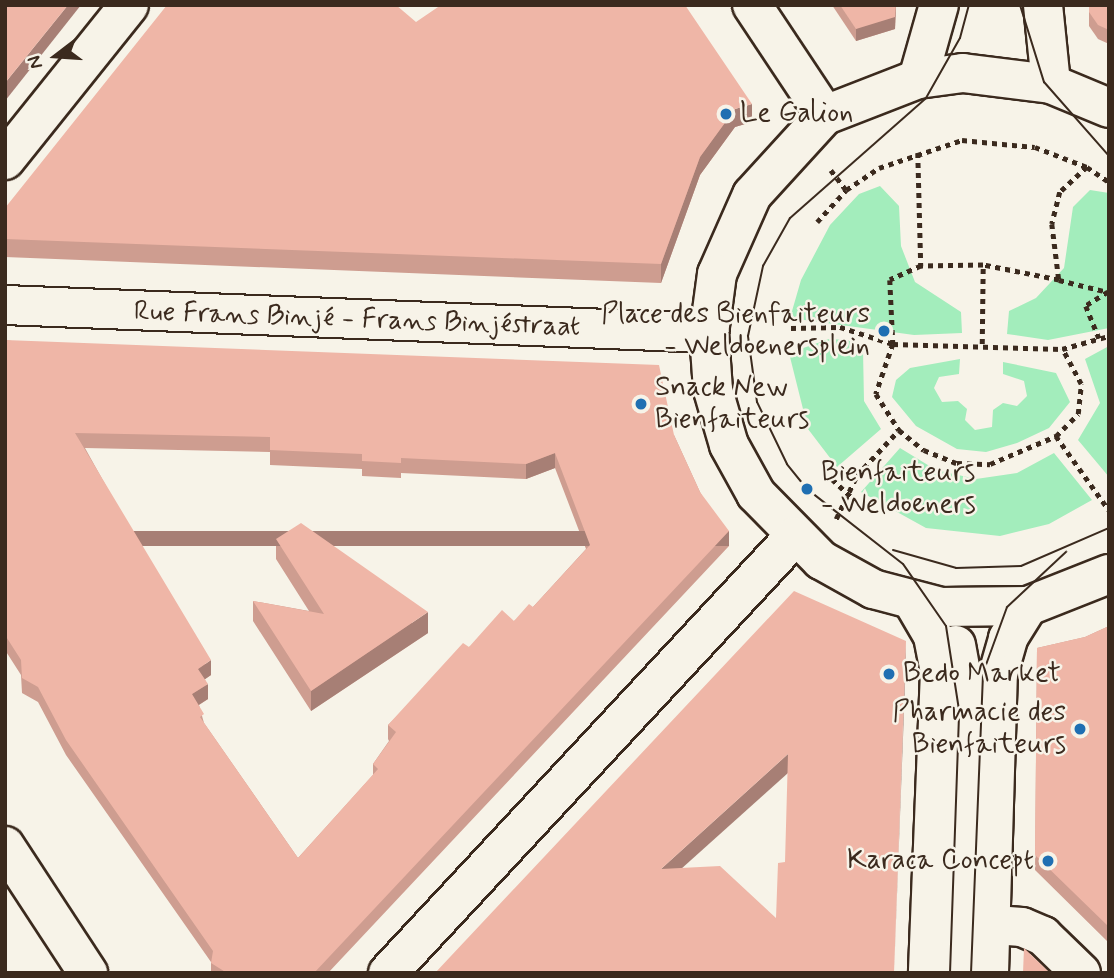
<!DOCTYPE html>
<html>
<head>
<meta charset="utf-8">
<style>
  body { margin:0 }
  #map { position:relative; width:1114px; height:978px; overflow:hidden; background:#f7f3e8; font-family:Mynerve,sans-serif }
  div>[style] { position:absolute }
  .green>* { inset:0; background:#a3edbc }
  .path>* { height:4.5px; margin-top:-2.25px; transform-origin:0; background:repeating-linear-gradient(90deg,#3b2a1e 0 5px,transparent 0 10px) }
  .roads { filter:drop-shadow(2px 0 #3b2a1e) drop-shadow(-2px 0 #3b2a1e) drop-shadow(0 2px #3b2a1e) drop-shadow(0 -2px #3b2a1e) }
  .minor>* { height:38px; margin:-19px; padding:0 19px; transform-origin:19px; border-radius:19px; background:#f7f3e8 }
  .tram>* { height:2px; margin:-1px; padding:0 1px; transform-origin:1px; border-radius:1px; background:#3b2a1e }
  .wall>* { inset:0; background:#ce9d90 }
  .shaded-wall>* { inset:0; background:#a77f75; transform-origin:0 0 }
  .building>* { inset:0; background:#efb6a7 }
  .dots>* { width:19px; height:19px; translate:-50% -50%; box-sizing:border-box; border:4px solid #f7f3e8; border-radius:50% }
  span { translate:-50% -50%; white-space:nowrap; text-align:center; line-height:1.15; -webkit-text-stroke:5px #f7f3e8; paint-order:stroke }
  .poi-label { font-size:28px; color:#3b2a1e }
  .left { translate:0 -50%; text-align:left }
  .right { translate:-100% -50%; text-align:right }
  .street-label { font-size:28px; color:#3b2a1e }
  .frame { position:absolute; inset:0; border:7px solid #3b2a1e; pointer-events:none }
  .north { position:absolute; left:21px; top:21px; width:70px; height:70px; -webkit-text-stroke:5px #f7f3e8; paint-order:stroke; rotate:253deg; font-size:19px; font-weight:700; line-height:28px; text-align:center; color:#3b2a1e }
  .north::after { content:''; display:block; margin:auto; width:24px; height:32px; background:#3b2a1e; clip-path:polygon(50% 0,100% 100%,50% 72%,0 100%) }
</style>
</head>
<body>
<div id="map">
  <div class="green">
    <div style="clip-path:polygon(880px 186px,899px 206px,901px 246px,915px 282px,961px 312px,962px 333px,914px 335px,790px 318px,801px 280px,830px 225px,859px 194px)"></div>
    <div style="clip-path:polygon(1090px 190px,1109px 193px,1109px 328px,1048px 340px,1007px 334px,1009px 311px,1036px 298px,1064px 268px,1073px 207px)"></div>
    <div style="clip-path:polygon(829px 339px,848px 340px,863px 350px,864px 401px,881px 429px,837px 467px,808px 429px,789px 353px)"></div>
    <div style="clip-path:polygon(1109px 346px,1109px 477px,1078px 440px,1100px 403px,1085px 359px)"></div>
    <div style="clip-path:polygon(960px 359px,959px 374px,939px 377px,934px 388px,942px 402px,958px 401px,967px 409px,965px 420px,975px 430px,992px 427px,993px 410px,1003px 403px,1017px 406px,1027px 396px,1024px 381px,1003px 374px,1003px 362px,1056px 373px,1070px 402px,1049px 428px,1017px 443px,986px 452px,957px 449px,916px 426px,892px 397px,896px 380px,910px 368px)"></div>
    <div style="clip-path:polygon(900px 448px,936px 470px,976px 479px,1017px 473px,1054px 453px,1092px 500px,1049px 524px,1000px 536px,926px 528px,861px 492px)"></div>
  </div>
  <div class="path">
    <div style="left:918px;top:153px;width:113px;rotate:88.5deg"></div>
    <div style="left:1087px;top:167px;width:27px;rotate:34deg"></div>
    <div style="left:831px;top:170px;width:25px;rotate:53deg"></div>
    <div style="left:817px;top:222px;width:43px;rotate:-47.8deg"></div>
    <div style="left:846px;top:190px;width:40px;rotate:-34deg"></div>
    <div style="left:879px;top:168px;width:88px;rotate:-18.6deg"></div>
    <div style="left:962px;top:140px;width:73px;rotate:5.5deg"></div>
    <div style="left:1035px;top:147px;width:56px;rotate:21deg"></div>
    <div style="left:1087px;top:167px;width:37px;rotate:137deg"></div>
    <div style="left:1060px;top:192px;width:33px;rotate:104deg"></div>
    <div style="left:1052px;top:224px;width:56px;rotate:82.9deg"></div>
    <div style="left:1059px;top:280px;width:50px;rotate:13.8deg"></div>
    <div style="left:1108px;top:292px;width:26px;rotate:148deg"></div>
    <div style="left:1086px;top:306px;width:35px;rotate:68deg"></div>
    <div style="left:1059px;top:280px;width:77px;rotate:-168.8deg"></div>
    <div style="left:983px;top:265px;width:62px;rotate:179.1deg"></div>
    <div style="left:921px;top:266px;width:34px;rotate:156deg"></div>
    <div style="left:890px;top:280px;width:64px;rotate:87.3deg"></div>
    <div style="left:893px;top:344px;width:53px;rotate:108.8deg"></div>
    <div style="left:876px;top:394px;width:43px;rotate:57.4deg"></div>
    <div style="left:899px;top:430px;width:32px;rotate:39deg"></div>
    <div style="left:924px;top:450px;width:35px;rotate:22deg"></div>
    <div style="left:957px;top:463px;width:33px;rotate:2deg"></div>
    <div style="left:990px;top:464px;width:72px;rotate:-23deg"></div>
    <div style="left:1056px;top:436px;width:31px;rotate:-45deg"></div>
    <div style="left:1078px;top:414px;width:30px;rotate:-84deg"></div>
    <div style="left:1081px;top:384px;width:40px;rotate:-118deg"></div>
    <div style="left:791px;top:328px;width:49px;rotate:-1.2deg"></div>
    <div style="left:840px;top:327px;width:56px;rotate:17.8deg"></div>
    <div style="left:893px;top:344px;width:169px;rotate:1.7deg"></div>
    <div style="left:1062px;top:349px;width:49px;rotate:-15.5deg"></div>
    <div style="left:982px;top:344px;width:79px;rotate:-89.3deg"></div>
    <div style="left:1056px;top:436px;width:91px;rotate:54.4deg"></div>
    <div style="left:832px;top:479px;width:26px;rotate:43deg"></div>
    <div style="left:836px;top:519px;width:49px;rotate:-64.5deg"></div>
    <div style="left:857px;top:475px;width:62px;rotate:-47deg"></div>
  </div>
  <div class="roads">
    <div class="minor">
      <div style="left:752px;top:5px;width:132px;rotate:56.4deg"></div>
      <div style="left:1043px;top:5px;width:79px;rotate:84.2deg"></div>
      <div style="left:918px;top:79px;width:77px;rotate:-74.2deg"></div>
      <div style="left:1109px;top:108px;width:63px;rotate:-157.5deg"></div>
      <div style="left:1051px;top:84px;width:89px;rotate:-172.9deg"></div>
      <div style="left:963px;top:73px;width:45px;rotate:172.4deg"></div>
      <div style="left:918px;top:79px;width:100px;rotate:158.8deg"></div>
      <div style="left:825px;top:115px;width:108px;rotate:132.4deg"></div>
      <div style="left:752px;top:195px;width:86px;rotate:113.9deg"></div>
      <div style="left:717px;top:274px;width:60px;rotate:97.7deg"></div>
      <div style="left:709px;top:333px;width:57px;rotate:86deg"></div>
      <div style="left:713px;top:390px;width:57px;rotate:73.8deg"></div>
      <div style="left:729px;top:445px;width:56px;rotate:61.1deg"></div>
      <div style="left:756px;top:494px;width:93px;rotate:45.4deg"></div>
      <div style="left:821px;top:560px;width:60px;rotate:29.1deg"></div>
      <div style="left:873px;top:589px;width:70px;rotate:14.8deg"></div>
      <div style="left:941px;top:607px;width:87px;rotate:-0.7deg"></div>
      <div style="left:1028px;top:606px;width:87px;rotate:-21.6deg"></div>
      <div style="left:5px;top:160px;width:198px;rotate:-51.3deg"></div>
      <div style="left:5px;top:305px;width:705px;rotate:2.28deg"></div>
      <div style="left:912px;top:600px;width:42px;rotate:59.7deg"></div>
      <div style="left:933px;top:636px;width:36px;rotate:79deg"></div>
      <div style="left:940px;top:671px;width:302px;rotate:92.3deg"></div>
      <div style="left:956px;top:645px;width:67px;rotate:79.7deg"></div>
      <div style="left:968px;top:711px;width:262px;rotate:91.7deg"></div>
      <div style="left:5px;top:846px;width:152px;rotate:56.8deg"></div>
      <div style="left:967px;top:923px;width:55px;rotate:4.2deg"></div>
      <div style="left:1022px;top:927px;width:23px;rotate:23deg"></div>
      <div style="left:1043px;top:936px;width:53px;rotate:44.2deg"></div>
      <div style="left:388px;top:973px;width:596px;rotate:-47.04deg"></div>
      <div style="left:989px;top:973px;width:299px;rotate:-88.3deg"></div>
      <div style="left:998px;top:674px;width:37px;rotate:-74deg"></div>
      <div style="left:1008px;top:638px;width:38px;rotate:-58deg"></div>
    </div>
  </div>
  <div class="tram">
    <div style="left:1020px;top:5px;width:81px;rotate:72.7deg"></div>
    <div style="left:1044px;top:82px;width:98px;rotate:48.7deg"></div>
    <div style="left:893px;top:550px;width:66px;rotate:15.9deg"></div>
    <div style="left:956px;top:568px;width:65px;rotate:-1.8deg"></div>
    <div style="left:1021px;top:566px;width:96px;rotate:-23.4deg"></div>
    <div style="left:950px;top:973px;width:263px;rotate:-88deg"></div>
    <div style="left:959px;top:710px;width:85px;rotate:-98.8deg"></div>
    <div style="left:946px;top:626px;width:75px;rotate:-124.7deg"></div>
    <div style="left:903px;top:564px;width:122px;rotate:-142deg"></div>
    <div style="left:807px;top:489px;width:32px;rotate:-129deg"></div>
    <div style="left:787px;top:464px;width:69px;rotate:-115.8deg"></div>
    <div style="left:757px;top:402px;width:67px;rotate:-97.8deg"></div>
    <div style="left:748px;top:336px;width:72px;rotate:-77.9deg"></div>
    <div style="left:763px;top:266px;width:55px;rotate:-60.6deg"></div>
    <div style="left:790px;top:218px;width:181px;rotate:-41.4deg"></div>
    <div style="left:926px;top:98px;width:69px;rotate:-60.5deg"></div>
    <div style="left:960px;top:38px;width:34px;rotate:-75deg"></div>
    <div style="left:971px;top:973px;width:300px;rotate:-87.7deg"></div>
    <div style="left:983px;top:673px;width:70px;rotate:-70deg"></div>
    <div style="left:1007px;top:607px;width:81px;rotate:-43deg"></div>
  </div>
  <div class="wall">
    <div style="clip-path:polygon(832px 5px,896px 5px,895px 29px,856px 41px)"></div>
    <div style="clip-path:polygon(1089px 5px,1109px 5px,1109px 44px,1098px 39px,1089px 26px)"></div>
    <div style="clip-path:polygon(416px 22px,752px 122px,735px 127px,700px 175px,661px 283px,5px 257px,5px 208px)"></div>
    <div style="clip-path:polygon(evenodd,5px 340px,674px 435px,700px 492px,729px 546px,328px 973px,211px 973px,211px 962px,66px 755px,38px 702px,22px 693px,21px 675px,5px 650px,5px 340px,85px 448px,270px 452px,270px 465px,362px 469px,362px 476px,401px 478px,401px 473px,526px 479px,555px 468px,586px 549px,533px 607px,514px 621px,469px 647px,388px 725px,388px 739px,389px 741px,373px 764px,373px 775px,298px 858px,204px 723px,199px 705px,208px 699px,205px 679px,211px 675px,85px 448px)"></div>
    <div style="clip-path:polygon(276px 539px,428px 633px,311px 711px,253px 621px,253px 601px,309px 611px,276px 559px)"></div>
    <div style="clip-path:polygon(1109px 626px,1109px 943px,1035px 870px,1037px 648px,1085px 637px)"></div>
  </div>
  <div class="shaded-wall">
    <div style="clip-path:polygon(68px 5px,81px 5px,5px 101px,5px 83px)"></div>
    <div style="clip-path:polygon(896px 5px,895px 29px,856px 41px,856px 29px)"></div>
    <div style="clip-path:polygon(752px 104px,752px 122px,735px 127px,700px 175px,661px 283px,661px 264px,700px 157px,735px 109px)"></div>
    <div style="clip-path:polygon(555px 453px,555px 468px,526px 479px,526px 464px)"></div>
    <div style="left:729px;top:531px;width:15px;height:606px;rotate:90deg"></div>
    <div style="clip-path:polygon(428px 612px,428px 633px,311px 711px,311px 691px)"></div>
    <div style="clip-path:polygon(906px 641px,906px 659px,894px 973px)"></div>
    <div style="clip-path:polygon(211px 660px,211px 675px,198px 684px,198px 669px)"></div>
    <div style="clip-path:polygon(208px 684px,208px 699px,192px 709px,192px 694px)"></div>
    <div style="clip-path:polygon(788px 754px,788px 773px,661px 887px,661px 869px)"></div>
  </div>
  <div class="building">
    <div style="clip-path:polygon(5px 5px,68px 5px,5px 83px)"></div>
    <div style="clip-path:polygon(167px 5px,396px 5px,416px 22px,441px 5px,685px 5px,752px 104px,735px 109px,700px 157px,661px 264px,5px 239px,5px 208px)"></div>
    <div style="clip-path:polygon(840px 5px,896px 5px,895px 17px,856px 29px)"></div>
    <div style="clip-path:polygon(1089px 5px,1109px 5px,1109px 30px,1098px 25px,1089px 12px)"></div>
    <div style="clip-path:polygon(evenodd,5px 340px,659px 365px,674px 435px,700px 492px,729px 531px,314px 973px,227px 973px,211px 963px,213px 951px,66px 740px,38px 687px,22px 678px,21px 660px,5px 635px,5px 340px,75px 433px,270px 437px,270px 450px,362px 454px,362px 461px,401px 463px,401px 458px,526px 464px,555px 453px,590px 545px,533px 607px,529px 604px,514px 621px,502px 610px,469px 647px,463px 643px,388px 725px,396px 732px,373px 764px,378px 769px,298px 858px,200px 717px,204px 714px,192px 694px,208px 684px,198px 669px,211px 660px,75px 433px)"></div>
    <div style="clip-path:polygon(301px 523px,428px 612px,311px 691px,253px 601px,324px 614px,276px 539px)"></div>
    <div style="clip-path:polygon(evenodd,794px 591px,906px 641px,894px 973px,435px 973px,794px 591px,788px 754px,785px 862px,778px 863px,776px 918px,720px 866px,661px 869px,788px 754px)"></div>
    <div style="clip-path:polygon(1109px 626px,1109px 927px,1035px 855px,1037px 648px,1085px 637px)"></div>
    <div style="clip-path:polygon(1024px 948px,1050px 973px,1023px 973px)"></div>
  </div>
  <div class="dots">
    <div style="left:726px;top:114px;background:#1f6fb2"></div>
    <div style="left:884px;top:331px;background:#1f6fb2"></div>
    <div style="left:641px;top:404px;background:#1f6fb2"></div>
    <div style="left:807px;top:489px;background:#1f6fb2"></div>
    <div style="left:889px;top:674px;background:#1f6fb2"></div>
    <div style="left:1080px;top:729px;background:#1f6fb2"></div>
    <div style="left:1048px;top:861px;background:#1f6fb2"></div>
  </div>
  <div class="poi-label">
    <span class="left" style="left:740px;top:114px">Le Galion</span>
    <span class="right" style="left:870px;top:331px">Place des Bienfaiteurs<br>- Weldoenersplein</span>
    <span class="left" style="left:655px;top:404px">Snack New<br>Bienfaiteurs</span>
    <span class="left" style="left:821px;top:489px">Bienfaiteurs<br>- Weldoeners</span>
    <span class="left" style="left:903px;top:674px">Bedo Market</span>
    <span class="right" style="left:1066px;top:729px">Pharmacie des<br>Bienfaiteurs</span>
    <span class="right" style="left:1034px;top:861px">Karaca Concept</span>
  </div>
  <div class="street-label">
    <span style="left:357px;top:320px;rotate:2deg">Rue Frans Binjé - Frans Binjéstraat</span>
  </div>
  <div class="frame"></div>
  <div class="north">N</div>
</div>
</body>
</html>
